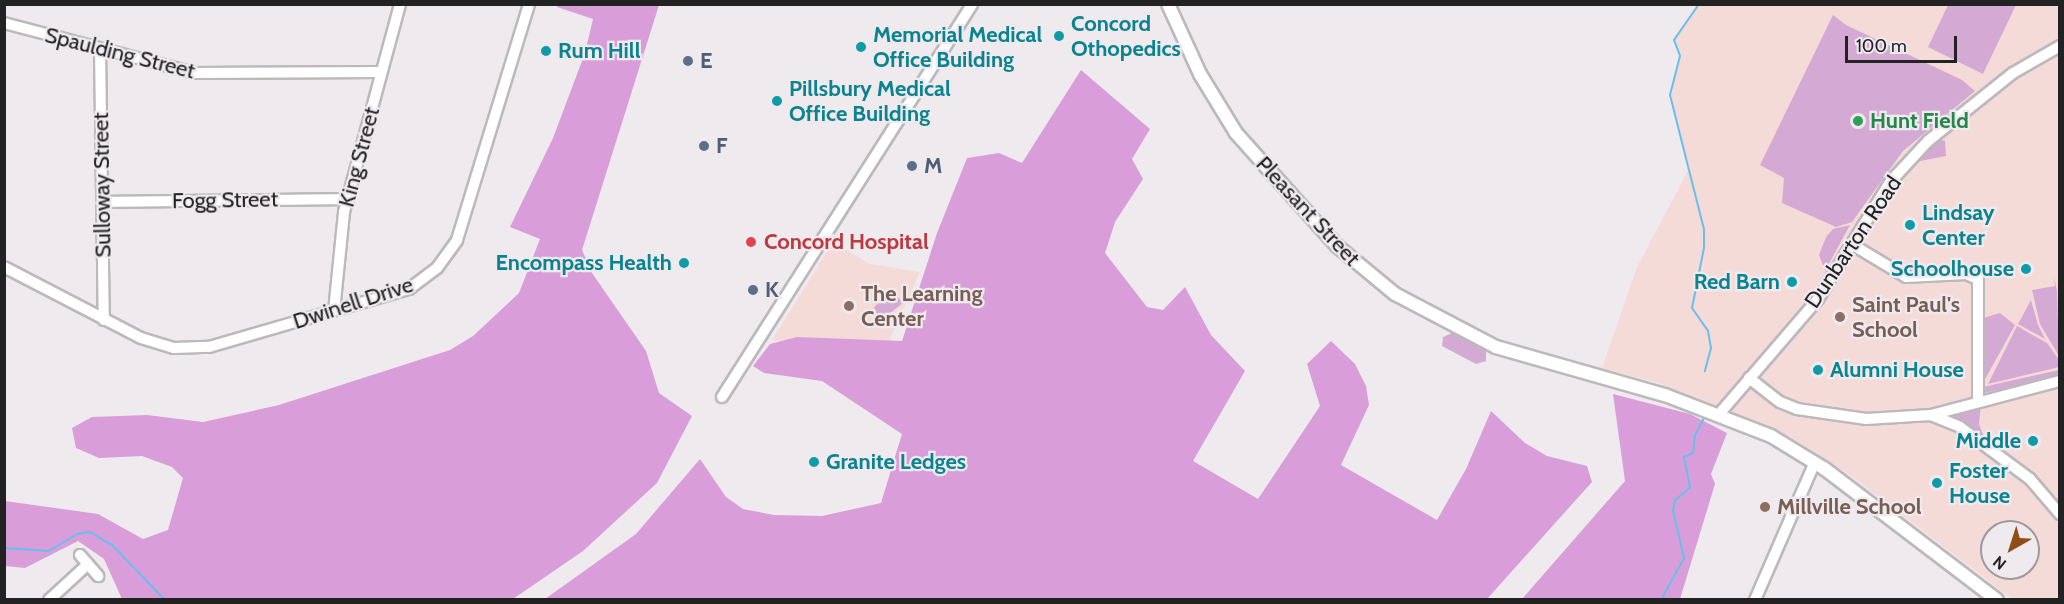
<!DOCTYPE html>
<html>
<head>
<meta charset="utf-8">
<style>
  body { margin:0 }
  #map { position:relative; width:2064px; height:604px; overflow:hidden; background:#eeeaed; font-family:Cabin,sans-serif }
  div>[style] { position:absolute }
  .education>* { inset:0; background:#f5dbd8 }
  .green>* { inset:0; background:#d4aad4 }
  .forest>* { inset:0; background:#d99eda }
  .stream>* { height:2px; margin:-1px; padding:0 1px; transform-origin:1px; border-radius:1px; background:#68bfec }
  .roads { filter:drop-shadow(2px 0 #bcb9bc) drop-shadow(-2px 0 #bcb9bc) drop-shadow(0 2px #bcb9bc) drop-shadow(0 -2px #bcb9bc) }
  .minor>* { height:10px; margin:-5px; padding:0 5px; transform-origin:5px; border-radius:5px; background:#fff }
  .major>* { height:12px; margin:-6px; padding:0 6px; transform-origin:6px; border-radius:6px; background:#fff }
  .dots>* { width:16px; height:16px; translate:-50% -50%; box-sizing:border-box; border:3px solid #eeeaed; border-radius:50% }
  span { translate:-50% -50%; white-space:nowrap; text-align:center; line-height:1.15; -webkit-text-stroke:4.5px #eeeaed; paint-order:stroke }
  .culture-label { font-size:22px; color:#0d838f; font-weight:700 }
  .left { translate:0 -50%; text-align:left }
  .right { translate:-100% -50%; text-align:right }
  .street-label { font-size:22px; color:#232223 }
  .service-label { font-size:22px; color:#4e5e75; font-weight:700 }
  .leisure-label { font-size:22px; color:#27864d; font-weight:700 }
  .health-label { font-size:22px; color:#be3a42; font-weight:700 }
  .education-label { font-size:22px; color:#785e54; font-weight:700 }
  .frame { position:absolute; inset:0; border:6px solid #232223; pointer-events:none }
  .north { position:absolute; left:1980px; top:520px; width:60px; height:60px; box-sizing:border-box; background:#eeeaed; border:2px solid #9d9a9c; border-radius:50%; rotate:219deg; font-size:16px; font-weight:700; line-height:24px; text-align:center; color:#232223 }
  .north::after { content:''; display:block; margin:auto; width:21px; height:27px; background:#8e4c18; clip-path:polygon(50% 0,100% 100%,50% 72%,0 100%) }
  .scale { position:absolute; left:1845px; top:36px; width:112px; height:27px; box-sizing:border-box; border:3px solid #232223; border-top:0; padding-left:8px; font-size:18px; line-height:21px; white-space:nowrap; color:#232223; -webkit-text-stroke:4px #eeeaed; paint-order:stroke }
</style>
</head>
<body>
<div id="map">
  <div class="education">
    <div style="clip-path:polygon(evenodd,1699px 5px,2059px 5px,2059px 599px,2012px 599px,1847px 473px,1792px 438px,1661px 384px,1602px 368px,1637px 267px,1688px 171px,1670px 95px,1680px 57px,1674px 40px,1699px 5px,1992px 532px,2028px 532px,2028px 568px,1992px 568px,1992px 532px)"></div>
    <div style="clip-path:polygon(833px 242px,870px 264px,920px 272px,881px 359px,772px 340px)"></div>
  </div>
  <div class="green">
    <div style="clip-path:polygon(1948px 5px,2016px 5px,1983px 74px,1928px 47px)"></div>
    <div style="clip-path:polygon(1833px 15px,1846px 25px,1962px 80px,1975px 91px,1903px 151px,1852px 222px,1836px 227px,1782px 203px,1784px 178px,1760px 165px)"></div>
    <div style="clip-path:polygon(1938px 139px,1945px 141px,1946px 156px,1915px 162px)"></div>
    <div style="clip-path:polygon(1850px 225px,1825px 271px,1819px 255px,1826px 237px,1833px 229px)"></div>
    <div style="clip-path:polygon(2054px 277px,2057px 291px,2059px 356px,2040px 324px,2032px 290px,2055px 286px)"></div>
    <div style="clip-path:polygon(892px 291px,903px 303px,880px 321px,874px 307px)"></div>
    <div style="clip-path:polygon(2031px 300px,2038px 325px,2045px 339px,2018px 324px)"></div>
    <div style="clip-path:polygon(2000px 313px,2015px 325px,1983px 383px,1983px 318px)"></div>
    <div style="clip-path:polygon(2017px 326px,2047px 343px,2059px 360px,2059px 367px,1988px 384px)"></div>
    <div style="clip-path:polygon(1452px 333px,1486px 350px,1486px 361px,1476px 364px,1442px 346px,1443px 337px)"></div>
    <div style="clip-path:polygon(2059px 370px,2058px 378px,1983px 393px,1983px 387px)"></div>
    <div style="clip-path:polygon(1981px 405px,1979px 424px,1984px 438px,1946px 417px)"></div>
  </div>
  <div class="forest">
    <div style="clip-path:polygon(558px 4px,659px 5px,582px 250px,592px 273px,646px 351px,659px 393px,692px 416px,657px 483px,583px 551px,513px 599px,122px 599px,104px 559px,78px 541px,25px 568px,5px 566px,5px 501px,98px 514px,143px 539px,168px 530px,183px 478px,172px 467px,142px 456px,99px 458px,76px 448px,72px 428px,92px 417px,147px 415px,203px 422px,279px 405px,450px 350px,473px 336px,519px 293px,540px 239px,510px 227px,553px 138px,585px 53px,593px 19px,557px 7px)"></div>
    <div style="clip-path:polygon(1081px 70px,1150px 129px,1132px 159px,1143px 179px,1115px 222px,1105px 253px,1147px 307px,1163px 310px,1185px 287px,1211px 335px,1245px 371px,1193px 461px,1258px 499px,1320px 406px,1307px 364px,1331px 341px,1355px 364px,1366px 386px,1369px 405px,1341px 465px,1437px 520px,1466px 469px,1491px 411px,1525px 443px,1547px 456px,1587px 466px,1592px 482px,1487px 599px,545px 599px,636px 534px,700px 459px,726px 497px,743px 509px,774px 515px,822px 516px,881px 503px,902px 434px,822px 381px,764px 373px,753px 366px,770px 344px,797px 337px,902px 341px,937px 233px,967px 158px,999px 153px,1022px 163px)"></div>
    <div style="clip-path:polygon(1613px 394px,1690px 414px,1727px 433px,1711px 474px,1715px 484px,1680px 599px,1522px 599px,1625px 481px)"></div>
  </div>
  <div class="stream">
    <div style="left:1699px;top:4px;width:44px;rotate:124.8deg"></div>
    <div style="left:1674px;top:40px;width:17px;rotate:69deg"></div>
    <div style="left:1680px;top:56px;width:40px;rotate:104.4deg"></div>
    <div style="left:1670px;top:95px;width:138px;rotate:75.8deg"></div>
    <div style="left:1704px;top:229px;width:19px;rotate:90deg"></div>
    <div style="left:1704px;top:248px;width:61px;rotate:101.3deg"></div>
    <div style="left:1692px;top:308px;width:28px;rotate:55deg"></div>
    <div style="left:1708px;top:331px;width:17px;rotate:80deg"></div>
    <div style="left:1711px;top:348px;width:24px;rotate:105deg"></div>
    <div style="left:4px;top:548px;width:45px;rotate:3.8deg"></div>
    <div style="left:49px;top:551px;width:33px;rotate:-31deg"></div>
    <div style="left:77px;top:534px;width:13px;rotate:-9deg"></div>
    <div style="left:90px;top:532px;width:26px;rotate:31deg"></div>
    <div style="left:112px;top:545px;width:76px;rotate:46.1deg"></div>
    <div style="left:1661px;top:600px;width:48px;rotate:-61.3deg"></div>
    <div style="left:1684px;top:558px;width:48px;rotate:-103.2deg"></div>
    <div style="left:1673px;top:511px;width:11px;rotate:-80deg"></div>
    <div style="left:1675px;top:500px;width:19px;rotate:-39deg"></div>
    <div style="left:1690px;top:488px;width:32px;rotate:-101deg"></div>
    <div style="left:1684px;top:457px;width:10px;rotate:-24deg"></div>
    <div style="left:1693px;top:453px;width:18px;rotate:-84deg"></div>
    <div style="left:1695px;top:435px;width:19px;rotate:-62deg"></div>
  </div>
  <div class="roads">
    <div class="minor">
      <div style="left:4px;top:23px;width:197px;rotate:14.7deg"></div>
      <div style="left:195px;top:73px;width:186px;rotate:-0.3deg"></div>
      <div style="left:100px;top:49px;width:271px;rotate:89.2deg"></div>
      <div style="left:102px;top:202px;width:246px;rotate:-0.7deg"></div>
      <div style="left:1853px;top:245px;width:62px;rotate:31.1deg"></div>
      <div style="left:1906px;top:277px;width:60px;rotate:-2.9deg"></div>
      <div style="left:1966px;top:274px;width:13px;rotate:23deg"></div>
      <div style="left:1978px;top:279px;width:122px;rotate:90deg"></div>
      <div style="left:4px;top:267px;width:154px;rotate:27.4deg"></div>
      <div style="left:141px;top:338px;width:34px;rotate:17deg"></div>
      <div style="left:174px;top:348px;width:35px;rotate:-2deg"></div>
      <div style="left:209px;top:347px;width:208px;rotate:-16.2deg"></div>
      <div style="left:409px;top:289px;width:35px;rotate:-37deg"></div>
      <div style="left:437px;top:268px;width:34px;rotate:-54deg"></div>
      <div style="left:457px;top:240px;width:247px;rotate:-73deg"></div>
      <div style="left:334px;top:311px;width:100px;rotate:-84.2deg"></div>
      <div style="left:344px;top:212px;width:215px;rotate:-74.9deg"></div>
      <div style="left:1749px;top:378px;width:39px;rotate:38deg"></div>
      <div style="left:1780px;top:402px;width:18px;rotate:22deg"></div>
      <div style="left:1797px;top:409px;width:70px;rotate:8.2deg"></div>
      <div style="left:1866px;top:419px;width:65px;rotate:-3.5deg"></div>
      <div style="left:1931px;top:415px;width:31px;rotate:22deg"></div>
      <div style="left:1960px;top:427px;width:87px;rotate:36.6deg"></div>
      <div style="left:2030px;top:479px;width:46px;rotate:49.4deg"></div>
      <div style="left:722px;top:397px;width:466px;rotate:-57.5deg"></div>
      <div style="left:1720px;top:413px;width:150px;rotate:-49.3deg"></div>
      <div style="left:1818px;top:299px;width:139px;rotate:-58.3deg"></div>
      <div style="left:1891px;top:181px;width:54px;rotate:-47.2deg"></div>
      <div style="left:1928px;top:141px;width:109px;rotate:-38.7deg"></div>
      <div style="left:2013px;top:73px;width:54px;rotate:-29.9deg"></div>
      <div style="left:1931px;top:415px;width:133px;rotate:-14.8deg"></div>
      <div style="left:80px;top:555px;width:28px;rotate:49deg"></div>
      <div style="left:49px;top:600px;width:53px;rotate:-42.7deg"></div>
      <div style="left:1755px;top:600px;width:150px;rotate:-66.5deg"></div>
    </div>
    <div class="major">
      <div style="left:1168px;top:4px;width:77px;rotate:65.4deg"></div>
      <div style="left:1200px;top:74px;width:69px;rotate:58.6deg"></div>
      <div style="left:1236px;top:133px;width:152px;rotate:48.2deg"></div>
      <div style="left:1337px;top:246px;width:75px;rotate:39.6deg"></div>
      <div style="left:1395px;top:294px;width:114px;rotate:27.7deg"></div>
      <div style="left:1496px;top:347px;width:176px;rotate:15.9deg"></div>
      <div style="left:1665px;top:395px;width:114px;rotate:21.1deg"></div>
      <div style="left:1771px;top:436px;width:63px;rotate:31.4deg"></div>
      <div style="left:1825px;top:469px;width:216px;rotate:37.3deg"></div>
    </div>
  </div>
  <div class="dots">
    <div style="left:1059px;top:36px;background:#0f9aa8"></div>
    <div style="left:861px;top:47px;background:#0f9aa8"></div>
    <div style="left:546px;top:51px;background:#0f9aa8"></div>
    <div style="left:688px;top:61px;background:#5c6f8a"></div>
    <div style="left:777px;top:101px;background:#0f9aa8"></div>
    <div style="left:1858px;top:121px;background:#2e9e5b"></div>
    <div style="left:704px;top:146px;background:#5c6f8a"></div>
    <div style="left:912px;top:166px;background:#5c6f8a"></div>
    <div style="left:1910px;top:225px;background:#0f9aa8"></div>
    <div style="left:751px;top:242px;background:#e0444e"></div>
    <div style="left:684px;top:263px;background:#0f9aa8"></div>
    <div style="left:2026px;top:269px;background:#0f9aa8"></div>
    <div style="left:1792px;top:282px;background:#0f9aa8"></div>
    <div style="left:753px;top:290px;background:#5c6f8a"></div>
    <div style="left:849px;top:306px;background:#8d6e63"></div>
    <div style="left:1840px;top:317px;background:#8d6e63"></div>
    <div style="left:1818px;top:370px;background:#0f9aa8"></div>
    <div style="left:2033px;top:441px;background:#0f9aa8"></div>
    <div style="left:814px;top:462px;background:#0f9aa8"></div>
    <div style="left:1937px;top:483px;background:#0f9aa8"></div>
    <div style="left:1765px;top:507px;background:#8d6e63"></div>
  </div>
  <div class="culture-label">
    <span class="left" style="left:1071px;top:36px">Concord<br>Othopedics</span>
    <span class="left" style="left:873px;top:47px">Memorial Medical<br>Office Building</span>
    <span class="left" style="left:558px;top:51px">Rum Hill</span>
    <span class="left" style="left:789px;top:101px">Pillsbury Medical<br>Office Building</span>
    <span class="left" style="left:1922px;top:225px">Lindsay<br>Center</span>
    <span class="right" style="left:672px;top:263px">Encompass Health</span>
    <span class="right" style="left:2014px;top:269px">Schoolhouse</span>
    <span class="right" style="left:1780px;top:282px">Red Barn</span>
    <span class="left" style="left:1830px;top:370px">Alumni House</span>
    <span class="right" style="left:2021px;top:441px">Middle</span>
    <span class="left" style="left:826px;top:462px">Granite Ledges</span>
    <span class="left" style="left:1949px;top:483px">Foster<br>House</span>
  </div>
  <div class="street-label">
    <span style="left:120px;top:53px;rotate:14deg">Spaulding Street</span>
    <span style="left:359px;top:157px;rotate:-75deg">King Street</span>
    <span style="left:102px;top:185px;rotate:-91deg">Sulloway Street</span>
    <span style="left:225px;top:200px;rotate:-1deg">Fogg Street</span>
    <span style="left:1308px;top:211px;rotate:47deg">Pleasant Street</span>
    <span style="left:1853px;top:242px;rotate:-56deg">Dunbarton Road</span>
    <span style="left:353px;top:303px;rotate:-18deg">Dwinell Drive</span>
  </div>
  <div class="service-label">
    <span class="left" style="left:700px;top:61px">E</span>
    <span class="left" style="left:716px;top:146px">F</span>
    <span class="left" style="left:924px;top:166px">M</span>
    <span class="left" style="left:765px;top:290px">K</span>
  </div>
  <div class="leisure-label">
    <span class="left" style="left:1870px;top:121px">Hunt Field</span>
  </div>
  <div class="health-label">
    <span class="left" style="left:764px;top:242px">Concord Hospital</span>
  </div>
  <div class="education-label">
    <span class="left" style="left:861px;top:306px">The Learning<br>Center</span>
    <span class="left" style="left:1852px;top:317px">Saint Paul's<br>School</span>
    <span class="left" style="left:1777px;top:507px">Millville School</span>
  </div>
  <div class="frame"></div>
  <div class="north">N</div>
  <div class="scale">100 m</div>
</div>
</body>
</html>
